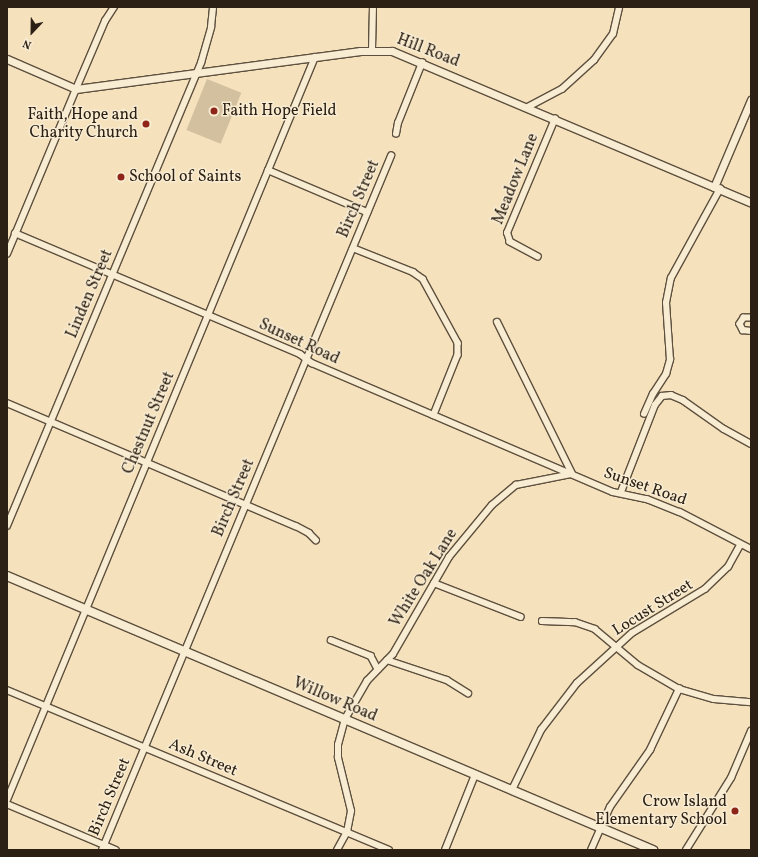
<!DOCTYPE html>
<html>
<head>
<meta charset="utf-8">
<style>
  body { margin:0 }
  #map { position:relative; width:758px; height:857px; overflow:hidden; background:#f5e1bc; font-family:Vollkorn,serif }
  div>[style] { position:absolute }
  .green>* { inset:0; background:#d3c09f; transform-origin:0 0 }
  .roads { filter:drop-shadow(1px 0 #5e503e) drop-shadow(-1px 0 #5e503e) drop-shadow(0 1px #5e503e) drop-shadow(0 -1px #5e503e) }
  .minor>* { height:5.5px; margin:-2.75px; padding:0 2.75px; transform-origin:2.75px; border-radius:2.75px; background:#f8ecd3 }
  .tertiary>* { height:7px; margin:-3.5px; padding:0 3.5px; transform-origin:3.5px; border-radius:3.5px; background:#f8ecd3 }
  .secondary>* { height:8px; margin:-4px; padding:0 4px; transform-origin:4px; border-radius:4px; background:#f8ecd3 }
  .dots>* { width:11px; height:11px; translate:-50% -50%; box-sizing:border-box; border:2px solid #f8ecd3; border-radius:50% }
  span { translate:-50% -50%; white-space:nowrap; text-align:center; line-height:1.15; -webkit-text-stroke:3px #f8ecd3; paint-order:stroke }
  .street-label { font-size:16px; color:#2c2014 }
  .poi-label { font-size:16px; color:#2c2014 }
  .left { translate:0 -50%; text-align:left }
  .right { translate:-100% -50%; text-align:right }
  .frame { position:absolute; inset:0; border:8px solid #2c2014; pointer-events:none }
  .north { position:absolute; left:12px; top:12px; width:40px; height:40px; -webkit-text-stroke:3px #f8ecd3; paint-order:stroke; rotate:202deg; font-size:11px; font-weight:700; line-height:16px; text-align:center; color:#2c2014 }
  .north::after { content:''; display:block; margin:auto; width:14px; height:18px; background:#2c2014; clip-path:polygon(50% 0,100% 100%,50% 72%,0 100%) }
</style>
</head>
<body>
<div id="map">
  <div class="green">
    <div style="left:207px;top:79px;width:37px;height:55px;rotate:22deg"></div>
  </div>
  <div class="roads">
    <div class="minor">
      <div style="left:372px;top:50px;width:43px;rotate:-88.7deg"></div>
      <div style="left:528px;top:107px;width:38px;rotate:-28deg"></div>
      <div style="left:562px;top:89px;width:43px;rotate:-42.2deg"></div>
      <div style="left:594px;top:60px;width:32px;rotate:-54deg"></div>
      <div style="left:613px;top:34px;width:28px;rotate:-77deg"></div>
      <div style="left:396px;top:134px;width:11px;rotate:-80deg"></div>
      <div style="left:398px;top:123px;width:65px;rotate:-68.2deg"></div>
      <div style="left:268px;top:170px;width:108px;rotate:23deg"></div>
      <div style="left:15px;top:233px;width:310px;rotate:23deg"></div>
      <div style="left:300px;top:354px;width:15px;rotate:37deg"></div>
      <div style="left:312px;top:363px;width:327px;rotate:23.2deg"></div>
      <div style="left:613px;top:492px;width:35px;rotate:12deg"></div>
      <div style="left:647px;top:499px;width:35px;rotate:22deg"></div>
      <div style="left:680px;top:512px;width:80px;rotate:27.5deg"></div>
      <div style="left:353px;top:248px;width:65px;rotate:21.8deg"></div>
      <div style="left:413px;top:272px;width:12px;rotate:35deg"></div>
      <div style="left:423px;top:279px;width:73px;rotate:61.3deg"></div>
      <div style="left:458px;top:343px;width:12px;rotate:90deg"></div>
      <div style="left:458px;top:355px;width:65px;rotate:111.8deg"></div>
      <div style="left:7px;top:254px;width:179px;rotate:-67.3deg"></div>
      <div style="left:76px;top:89px;width:74px;rotate:-66.9deg"></div>
      <div style="left:105px;top:21px;width:17px;rotate:-57deg"></div>
      <div style="left:538px;top:257px;width:32px;rotate:-152deg"></div>
      <div style="left:510px;top:242px;width:9px;rotate:-108deg"></div>
      <div style="left:507px;top:233px;width:124px;rotate:-67.2deg"></div>
      <div style="left:751px;top:318px;width:7px;rotate:180deg"></div>
      <div style="left:744px;top:318px;width:7px;rotate:124deg"></div>
      <div style="left:740px;top:324px;width:7px;rotate:63deg"></div>
      <div style="left:743px;top:330px;width:8px;rotate:7deg"></div>
      <div style="left:7px;top:403px;width:314px;rotate:23.1deg"></div>
      <div style="left:296px;top:526px;width:15px;rotate:28deg"></div>
      <div style="left:309px;top:533px;width:10px;rotate:45deg"></div>
      <div style="left:644px;top:414px;width:22px;rotate:-66deg"></div>
      <div style="left:653px;top:394px;width:24px;rotate:-57deg"></div>
      <div style="left:666px;top:374px;width:15px;rotate:-74deg"></div>
      <div style="left:670px;top:360px;width:57px;rotate:-94deg"></div>
      <div style="left:666px;top:303px;width:25px;rotate:-79deg"></div>
      <div style="left:671px;top:278px;width:102px;rotate:-61.2deg"></div>
      <div style="left:621px;top:492px;width:93px;rotate:-68.7deg"></div>
      <div style="left:655px;top:405px;width:11px;rotate:-52deg"></div>
      <div style="left:662px;top:396px;width:9px;rotate:-6deg"></div>
      <div style="left:671px;top:395px;width:13px;rotate:23deg"></div>
      <div style="left:683px;top:400px;width:50px;rotate:35.3deg"></div>
      <div style="left:724px;top:429px;width:31px;rotate:29deg"></div>
      <div style="left:7px;top:526px;width:502px;rotate:-67.27deg"></div>
      <div style="left:201px;top:63px;width:37px;rotate:-74deg"></div>
      <div style="left:211px;top:27px;width:20px;rotate:-84deg"></div>
      <div style="left:434px;top:583px;width:93px;rotate:21.3deg"></div>
      <div style="left:542px;top:621px;width:33px;rotate:2deg"></div>
      <div style="left:575px;top:622px;width:21px;rotate:19deg"></div>
      <div style="left:595px;top:629px;width:56px;rotate:39.9deg"></div>
      <div style="left:638px;top:665px;width:48px;rotate:30.3deg"></div>
      <div style="left:679px;top:689px;width:36px;rotate:16deg"></div>
      <div style="left:714px;top:699px;width:37px;rotate:5deg"></div>
      <div style="left:331px;top:640px;width:43px;rotate:21.8deg"></div>
      <div style="left:371px;top:656px;width:15px;rotate:62deg"></div>
      <div style="left:387px;top:660px;width:63px;rotate:18.4deg"></div>
      <div style="left:447px;top:680px;width:25px;rotate:32deg"></div>
      <div style="left:7px;top:690px;width:414px;rotate:22.7deg"></div>
      <div style="left:512px;top:790px;width:67px;rotate:-64.2deg"></div>
      <div style="left:541px;top:730px;width:59px;rotate:-52.5deg"></div>
      <div style="left:577px;top:683px;width:74px;rotate:-42.3deg"></div>
      <div style="left:632px;top:633px;width:85px;rotate:-31.1deg"></div>
      <div style="left:705px;top:589px;width:32px;rotate:-44deg"></div>
      <div style="left:728px;top:567px;width:25px;rotate:-61deg"></div>
      <div style="left:7px;top:800px;width:804px;rotate:-67.48deg"></div>
      <div style="left:7px;top:804px;width:118px;rotate:22.9deg"></div>
      <div style="left:102px;top:850px;width:752px;rotate:-67.39deg"></div>
      <div style="left:337px;top:850px;width:21px;rotate:-61deg"></div>
      <div style="left:347px;top:832px;width:21px;rotate:-79deg"></div>
      <div style="left:351px;top:811px;width:55px;rotate:-103.8deg"></div>
      <div style="left:338px;top:758px;width:13px;rotate:-90deg"></div>
      <div style="left:338px;top:745px;width:27px;rotate:-75deg"></div>
      <div style="left:345px;top:719px;width:44px;rotate:-59.9deg"></div>
      <div style="left:367px;top:681px;width:37px;rotate:-46deg"></div>
      <div style="left:393px;top:654px;width:112px;rotate:-60deg"></div>
      <div style="left:449px;top:557px;width:67px;rotate:-50.4deg"></div>
      <div style="left:492px;top:505px;width:31px;rotate:-40deg"></div>
      <div style="left:516px;top:485px;width:57px;rotate:-11.1deg"></div>
      <div style="left:572px;top:474px;width:169px;rotate:-116.3deg"></div>
      <div style="left:445px;top:850px;width:81px;rotate:-68.2deg"></div>
      <div style="left:591px;top:850px;width:47px;rotate:-66.2deg"></div>
      <div style="left:610px;top:807px;width:70px;rotate:-54.9deg"></div>
      <div style="left:650px;top:750px;width:68px;rotate:-64.6deg"></div>
      <div style="left:686px;top:850px;width:85px;rotate:-58deg"></div>
      <div style="left:731px;top:778px;width:51px;rotate:-66.9deg"></div>
    </div>
    <div class="tertiary">
      <div style="left:7px;top:59px;width:75px;rotate:23.5deg"></div>
      <div style="left:76px;top:89px;width:287px;rotate:-7.6deg"></div>
      <div style="left:360px;top:51px;width:32px"></div>
      <div style="left:392px;top:51px;width:390px;rotate:22.9deg"></div>
      <div style="left:714px;top:187px;width:95px;rotate:-67deg"></div>
    </div>
    <div class="secondary">
      <div style="left:7px;top:576px;width:702px;rotate:22.98deg"></div>
    </div>
  </div>
  <div class="dots">
    <div style="left:214px;top:111px;background:#8f2418"></div>
    <div style="left:146px;top:124px;background:#8f2418"></div>
    <div style="left:121px;top:177px;background:#8f2418"></div>
    <div style="left:735px;top:811px;background:#8f2418"></div>
  </div>
  <div class="street-label">
    <span style="left:428px;top:51px;rotate:21deg">Hill Road</span>
    <span style="left:516px;top:179px;rotate:-68deg">Meadow Lane</span>
    <span style="left:359px;top:199px;rotate:-67deg">Birch Street</span>
    <span style="left:90px;top:294px;rotate:-67deg">Linden Street</span>
    <span style="left:299px;top:342px;rotate:25deg">Sunset Road</span>
    <span style="left:149px;top:423px;rotate:-67deg">Chestnut Street</span>
    <span style="left:645px;top:487px;rotate:19deg">Sunset Road</span>
    <span style="left:234px;top:498px;rotate:-67deg">Birch Street</span>
    <span style="left:424px;top:578px;rotate:-58deg">White Oak Lane</span>
    <span style="left:653px;top:608px;rotate:-32deg">Locust Street</span>
    <span style="left:335px;top:700px;rotate:23deg">Willow Road</span>
    <span style="left:203px;top:758px;rotate:23deg">Ash Street</span>
    <span style="left:110px;top:797px;rotate:-67deg">Birch Street</span>
  </div>
  <div class="poi-label">
    <span class="left" style="left:222px;top:111px">Faith Hope Field</span>
    <span class="right" style="left:138px;top:124px">Faith, Hope and<br>Charity Church</span>
    <span class="left" style="left:129px;top:177px">School of Saints</span>
    <span class="right" style="left:727px;top:811px">Crow Island<br>Elementary School</span>
  </div>
  <div class="frame"></div>
  <div class="north">N</div>
</div>
</body>
</html>
